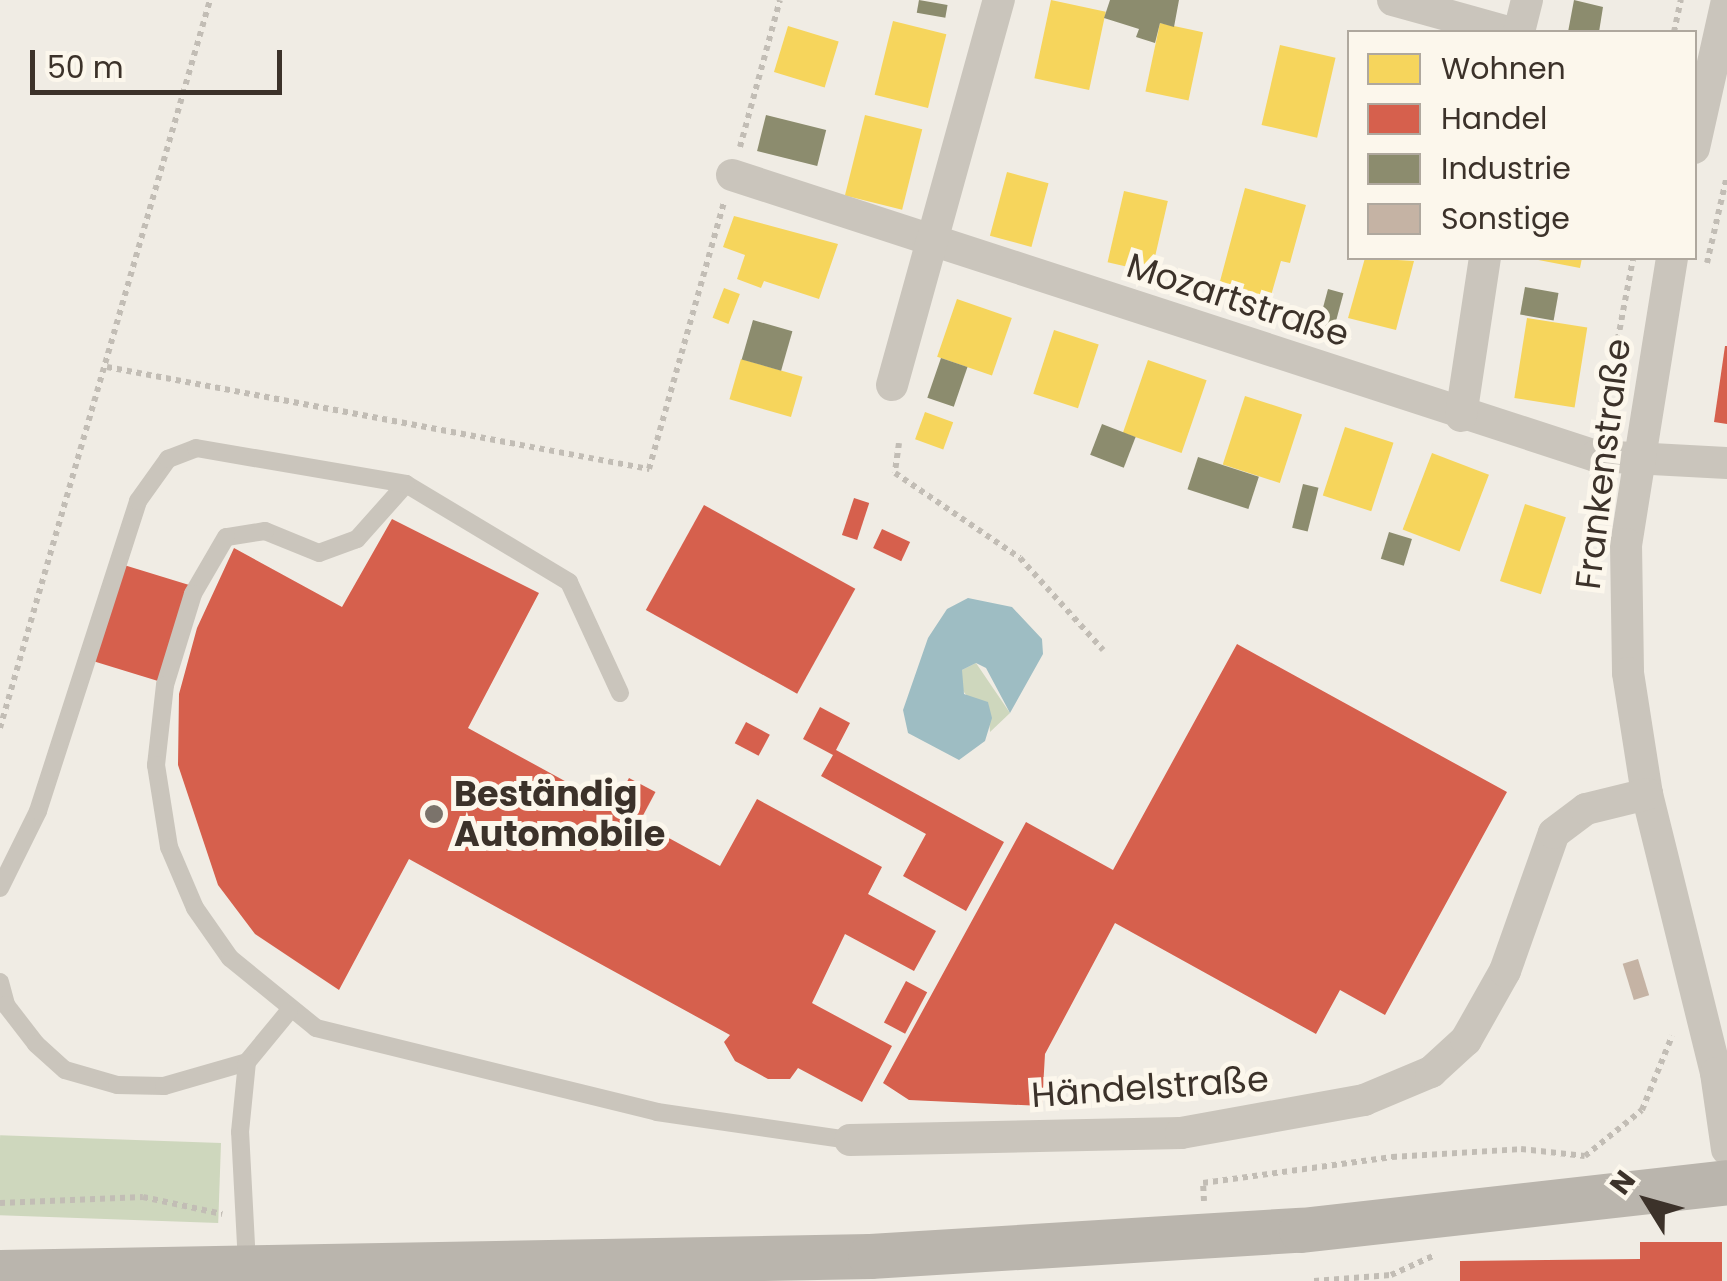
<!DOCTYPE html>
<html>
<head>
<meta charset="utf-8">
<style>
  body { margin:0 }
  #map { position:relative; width:1727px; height:1281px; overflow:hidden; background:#f0ece4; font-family:Poppins,sans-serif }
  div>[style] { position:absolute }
  .green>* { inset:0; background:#ced7bd; transform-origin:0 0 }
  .water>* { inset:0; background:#9ebdc3 }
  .homes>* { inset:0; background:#f6d55c; transform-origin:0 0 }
  .shops>* { inset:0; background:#d6604d; transform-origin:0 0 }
  .industry>* { inset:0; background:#8c8c6e; transform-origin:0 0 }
  .building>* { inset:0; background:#c5b3a4; transform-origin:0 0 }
  .path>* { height:6px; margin-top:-3px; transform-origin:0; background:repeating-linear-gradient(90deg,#c2bdb5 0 5px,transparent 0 10px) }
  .lane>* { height:18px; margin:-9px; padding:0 9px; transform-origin:9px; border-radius:9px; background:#cac5bc }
  .street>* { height:32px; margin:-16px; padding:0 16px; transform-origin:16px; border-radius:16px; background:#cac5bc }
  .secondary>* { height:45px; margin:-22.5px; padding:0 22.5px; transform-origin:22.5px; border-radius:22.5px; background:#bab5ad }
  .dots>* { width:28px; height:28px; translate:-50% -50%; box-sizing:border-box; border:5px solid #fcf7ec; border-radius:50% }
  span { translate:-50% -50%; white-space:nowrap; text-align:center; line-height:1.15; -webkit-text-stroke:10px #fcf7ec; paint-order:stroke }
  .street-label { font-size:35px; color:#3c322a }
  .poi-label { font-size:35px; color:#3c322a; font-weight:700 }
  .left { translate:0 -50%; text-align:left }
  .legend { position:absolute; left:1347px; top:30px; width:350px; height:230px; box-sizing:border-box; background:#fcf7ec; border:2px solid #afa89e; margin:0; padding:12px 18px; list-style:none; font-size:30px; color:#3c322a }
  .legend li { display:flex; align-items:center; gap:20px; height:50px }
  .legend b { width:50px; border:2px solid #afa89e }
  .north { position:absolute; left:1597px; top:1151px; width:100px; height:100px; -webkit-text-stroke:8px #fcf7ec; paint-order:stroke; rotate:307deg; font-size:28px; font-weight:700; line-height:40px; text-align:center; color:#3c322a }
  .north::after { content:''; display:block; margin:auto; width:35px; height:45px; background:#3c322a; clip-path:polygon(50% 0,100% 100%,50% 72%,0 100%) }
  .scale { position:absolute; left:30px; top:50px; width:252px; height:45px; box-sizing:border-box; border:5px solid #3c322a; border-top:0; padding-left:12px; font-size:30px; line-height:35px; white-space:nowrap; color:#3c322a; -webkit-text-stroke:8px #fcf7ec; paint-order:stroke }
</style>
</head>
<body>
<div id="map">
  <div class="green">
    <div style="clip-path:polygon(976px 663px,1010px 713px,990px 732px,988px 702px,971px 701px,960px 687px,962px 670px)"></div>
    <div style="left:221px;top:1143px;width:80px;height:221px;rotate:92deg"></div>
  </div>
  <div class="water">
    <div style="clip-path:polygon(968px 598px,1012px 607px,1042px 639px,1043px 654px,1010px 713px,986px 668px,976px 663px,962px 670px,964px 694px,988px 702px,992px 718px,985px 741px,959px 760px,908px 733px,903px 710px,928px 638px,947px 609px)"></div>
  </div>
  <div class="homes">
    <div style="left:1051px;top:0;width:56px;height:80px;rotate:12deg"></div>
    <div style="left:893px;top:21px;width:55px;height:76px;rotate:14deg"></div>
    <div style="left:1160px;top:23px;width:44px;height:70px;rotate:12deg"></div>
    <div style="left:788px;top:26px;width:53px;height:48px;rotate:17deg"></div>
    <div style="left:1280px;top:45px;width:57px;height:82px;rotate:13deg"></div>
    <div style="left:865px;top:115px;width:59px;height:83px;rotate:14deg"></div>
    <div style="left:1007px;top:172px;width:43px;height:66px;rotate:15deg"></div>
    <div style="clip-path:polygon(1245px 188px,1306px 205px,1290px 263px,1281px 261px,1270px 299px,1219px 285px)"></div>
    <div style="left:1124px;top:191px;width:45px;height:73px;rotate:13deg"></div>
    <div style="clip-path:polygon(734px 216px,838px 244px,819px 299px,764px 281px,761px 288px,737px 279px,745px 255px,723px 247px)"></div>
    <div style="clip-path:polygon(1365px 258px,1414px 261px,1396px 330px,1348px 318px)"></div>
    <div style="clip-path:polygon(1528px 258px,1582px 258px,1580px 268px)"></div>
    <div style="left:724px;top:288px;width:17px;height:32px;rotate:21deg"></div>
    <div style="left:957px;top:299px;width:58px;height:61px;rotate:19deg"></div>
    <div style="left:1527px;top:318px;width:61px;height:81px;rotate:9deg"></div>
    <div style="left:1054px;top:330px;width:47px;height:67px;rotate:18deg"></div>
    <div style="left:741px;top:359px;width:64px;height:42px;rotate:16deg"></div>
    <div style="left:1148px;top:360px;width:62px;height:77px;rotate:19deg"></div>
    <div style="left:1245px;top:396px;width:60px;height:72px;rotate:18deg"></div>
    <div style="left:925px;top:412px;width:30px;height:29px;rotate:20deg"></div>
    <div style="left:1345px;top:427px;width:51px;height:72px;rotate:18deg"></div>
    <div style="left:1432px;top:453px;width:61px;height:82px;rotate:21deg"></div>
    <div style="left:1525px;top:504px;width:43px;height:81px;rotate:18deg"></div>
  </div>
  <div class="shops">
    <div style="clip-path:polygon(1725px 346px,1727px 346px,1727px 424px,1714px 422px)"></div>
    <div style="left:854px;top:498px;width:16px;height:39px;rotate:18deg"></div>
    <div style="left:704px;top:505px;width:173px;height:120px;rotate:29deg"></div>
    <div style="clip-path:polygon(392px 519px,539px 593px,468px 728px,720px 866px,757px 799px,882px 867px,868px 894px,936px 931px,914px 971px,845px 934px,812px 1003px,892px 1046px,862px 1102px,798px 1068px,790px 1079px,768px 1079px,735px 1061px,724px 1042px,730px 1035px,409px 859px,339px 990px,255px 934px,218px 885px,178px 765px,179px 694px,197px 628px,234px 548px,342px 607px)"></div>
    <div style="left:882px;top:529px;width:31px;height:21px;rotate:25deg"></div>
    <div style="left:124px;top:565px;width:69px;height:101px;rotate:17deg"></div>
    <div style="clip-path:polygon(1237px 644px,1507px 792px,1385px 1015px,1340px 990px,1316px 1034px,1115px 923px,1045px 1054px,1042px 1106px,909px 1100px,883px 1083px,1026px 822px,1113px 870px)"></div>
    <div style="clip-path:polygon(820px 707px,850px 723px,836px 750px,1004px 842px,966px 911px,903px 876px,926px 834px,821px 776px,833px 755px,803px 739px)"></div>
    <div style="left:746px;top:722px;width:27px;height:24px;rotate:28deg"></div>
    <div style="left:629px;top:778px;width:30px;height:32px;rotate:28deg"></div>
    <div style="left:906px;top:981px;width:24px;height:47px;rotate:28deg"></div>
    <div style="clip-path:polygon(1640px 1242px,1722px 1242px,1722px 1281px,1460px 1281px,1460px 1261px,1640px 1259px)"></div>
  </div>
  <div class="industry">
    <div style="left:919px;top:0;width:29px;height:13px;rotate:10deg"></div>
    <div style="clip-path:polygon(1110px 0,1179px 0,1174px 27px,1160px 23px,1155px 43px,1136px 37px,1139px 29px,1104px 18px)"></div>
    <div style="clip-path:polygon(1574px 0,1603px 7px,1599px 32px,1568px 32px)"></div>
    <div style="left:766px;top:115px;width:62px;height:37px;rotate:14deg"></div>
    <div style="left:1525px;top:287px;width:34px;height:28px;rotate:10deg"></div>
    <div style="left:1328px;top:289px;width:16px;height:36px;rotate:15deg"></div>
    <div style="left:753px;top:320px;width:41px;height:41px;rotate:16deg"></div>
    <div style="left:941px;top:358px;width:28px;height:42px;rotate:19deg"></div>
    <div style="left:1102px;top:424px;width:36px;height:33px;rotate:21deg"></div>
    <div style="left:1198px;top:457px;width:64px;height:34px;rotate:18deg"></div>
    <div style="left:1303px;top:484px;width:16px;height:45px;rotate:14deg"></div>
    <div style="left:1389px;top:532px;width:24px;height:28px;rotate:17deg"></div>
  </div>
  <div class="building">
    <div style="left:1638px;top:959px;width:38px;height:16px;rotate:73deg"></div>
  </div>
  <div class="path">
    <div style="left:1674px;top:32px;width:33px;rotate:-78deg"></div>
    <div style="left:740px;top:147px;width:152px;rotate:-74.8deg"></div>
    <div style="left:1707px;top:263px;width:89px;rotate:-77.1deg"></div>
    <div style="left:107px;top:367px;width:552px;rotate:10.66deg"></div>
    <div style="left:649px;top:469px;width:277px;rotate:-74.3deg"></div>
    <div style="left:1601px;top:428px;width:173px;rotate:-79.3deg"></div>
    <div style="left:899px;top:443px;width:30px;rotate:98deg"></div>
    <div style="left:895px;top:473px;width:151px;rotate:34.2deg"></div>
    <div style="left:1020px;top:558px;width:124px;rotate:47.9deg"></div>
    <div style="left:0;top:728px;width:758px;rotate:-73.91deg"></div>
    <div style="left:1204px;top:1201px;width:18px;rotate:-93deg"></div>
    <div style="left:1203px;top:1183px;width:191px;rotate:-7.8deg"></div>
    <div style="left:1392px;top:1157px;width:129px;rotate:-3.5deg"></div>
    <div style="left:1521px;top:1149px;width:64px;rotate:6.2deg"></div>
    <div style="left:1585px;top:1156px;width:73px;rotate:-38.9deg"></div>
    <div style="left:1642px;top:1110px;width:80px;rotate:-67.9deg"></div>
    <div style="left:0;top:1203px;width:143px;rotate:-2.4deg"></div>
    <div style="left:143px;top:1197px;width:81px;rotate:12.1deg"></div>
    <div style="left:1314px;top:1281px;width:77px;rotate:-4.5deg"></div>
    <div style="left:1391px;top:1275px;width:46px;rotate:-24.3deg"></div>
  </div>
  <div class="lane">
    <div style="left:620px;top:693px;width:122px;rotate:-114.7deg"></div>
    <div style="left:569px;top:582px;width:190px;rotate:-149deg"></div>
    <div style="left:406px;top:484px;width:74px;rotate:131.7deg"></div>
    <div style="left:357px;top:539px;width:40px;rotate:159.8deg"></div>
    <div style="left:319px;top:553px;width:58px;rotate:-157.8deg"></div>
    <div style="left:265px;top:531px;width:39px;rotate:171deg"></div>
    <div style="left:226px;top:537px;width:66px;rotate:120.1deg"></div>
    <div style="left:193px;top:594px;width:95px;rotate:107.1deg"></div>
    <div style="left:165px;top:685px;width:81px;rotate:96.4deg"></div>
    <div style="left:156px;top:765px;width:83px;rotate:81deg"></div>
    <div style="left:169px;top:847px;width:66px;rotate:66.9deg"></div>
    <div style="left:195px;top:908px;width:61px;rotate:55deg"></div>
    <div style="left:230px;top:958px;width:111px;rotate:39.1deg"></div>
    <div style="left:316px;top:1028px;width:351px;rotate:13.8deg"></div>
    <div style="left:657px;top:1112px;width:195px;rotate:8.3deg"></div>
    <div style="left:0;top:888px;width:86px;rotate:-63.7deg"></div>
    <div style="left:38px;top:811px;width:326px;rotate:-72.1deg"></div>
    <div style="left:138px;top:501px;width:52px;rotate:-54.5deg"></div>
    <div style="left:168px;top:459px;width:30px;rotate:-21deg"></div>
    <div style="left:196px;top:448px;width:213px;rotate:9.7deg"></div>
    <div style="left:0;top:982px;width:24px;rotate:75deg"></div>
    <div style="left:6px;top:1005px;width:49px;rotate:52.4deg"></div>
    <div style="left:36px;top:1044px;width:39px;rotate:42deg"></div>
    <div style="left:65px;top:1070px;width:54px;rotate:16.1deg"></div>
    <div style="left:117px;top:1085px;width:47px;rotate:1.2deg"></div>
    <div style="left:164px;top:1086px;width:86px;rotate:-16.1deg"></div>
    <div style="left:247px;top:1062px;width:66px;rotate:-50.5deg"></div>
    <div style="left:247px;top:1264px;width:132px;rotate:-93deg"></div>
    <div style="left:240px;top:1132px;width:70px;rotate:-84.3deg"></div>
  </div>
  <div class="street">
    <div style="left:1393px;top:0;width:119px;rotate:15.5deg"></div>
    <div style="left:1519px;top:32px;width:33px;rotate:-76deg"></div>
    <div style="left:1694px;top:148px;width:152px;rotate:-77.4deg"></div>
    <div style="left:732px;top:175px;width:909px;rotate:18.02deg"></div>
    <div style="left:1596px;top:456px;width:131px;rotate:3.1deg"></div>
    <div style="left:1672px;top:258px;width:290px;rotate:99.1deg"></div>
    <div style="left:1626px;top:544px;width:129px;rotate:89.1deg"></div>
    <div style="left:1628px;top:673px;width:122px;rotate:81.1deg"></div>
    <div style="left:1647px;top:794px;width:287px;rotate:76.1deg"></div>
    <div style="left:1716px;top:1073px;width:77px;rotate:81.8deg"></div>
    <div style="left:892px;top:385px;width:400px;rotate:-74.5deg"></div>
    <div style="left:1461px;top:416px;width:160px;rotate:-81.4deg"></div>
    <div style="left:850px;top:1140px;width:331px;rotate:-1.2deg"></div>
    <div style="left:1181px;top:1133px;width:186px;rotate:-10.2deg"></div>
    <div style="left:1364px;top:1100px;width:73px;rotate:-22.7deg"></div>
    <div style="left:1431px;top:1072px;width:47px;rotate:-42.4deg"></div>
    <div style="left:1466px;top:1040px;width:79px;rotate:-60.5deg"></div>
    <div style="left:1505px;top:971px;width:146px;rotate:-70.5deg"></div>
    <div style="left:1554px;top:833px;width:40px;rotate:-37deg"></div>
    <div style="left:1586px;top:809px;width:63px;rotate:-13.8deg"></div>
  </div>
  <div class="secondary">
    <div style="left:0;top:1272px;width:870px;rotate:-1.05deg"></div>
    <div style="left:870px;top:1256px;width:432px;rotate:-3.5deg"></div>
    <div style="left:1301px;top:1230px;width:429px;rotate:-6.4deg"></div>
  </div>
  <div class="dots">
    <div style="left:434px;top:814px;background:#7b736b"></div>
  </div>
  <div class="street-label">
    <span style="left:1238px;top:300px;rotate:18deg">Mozartstraße</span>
    <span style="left:1603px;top:464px;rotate:-83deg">Frankenstraße</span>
    <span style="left:1150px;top:1087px;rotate:-4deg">Händelstraße</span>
  </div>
  <div class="poi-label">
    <span class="left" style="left:454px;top:814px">Beständig<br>Automobile</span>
  </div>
  <ul class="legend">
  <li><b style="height:28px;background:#f6d55c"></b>Wohnen</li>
  <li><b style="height:28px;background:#d6604d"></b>Handel</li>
  <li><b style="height:28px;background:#8c8c6e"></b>Industrie</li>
  <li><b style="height:28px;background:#c5b3a4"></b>Sonstige</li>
  </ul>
  <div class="north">N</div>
  <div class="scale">50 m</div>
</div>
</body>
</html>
